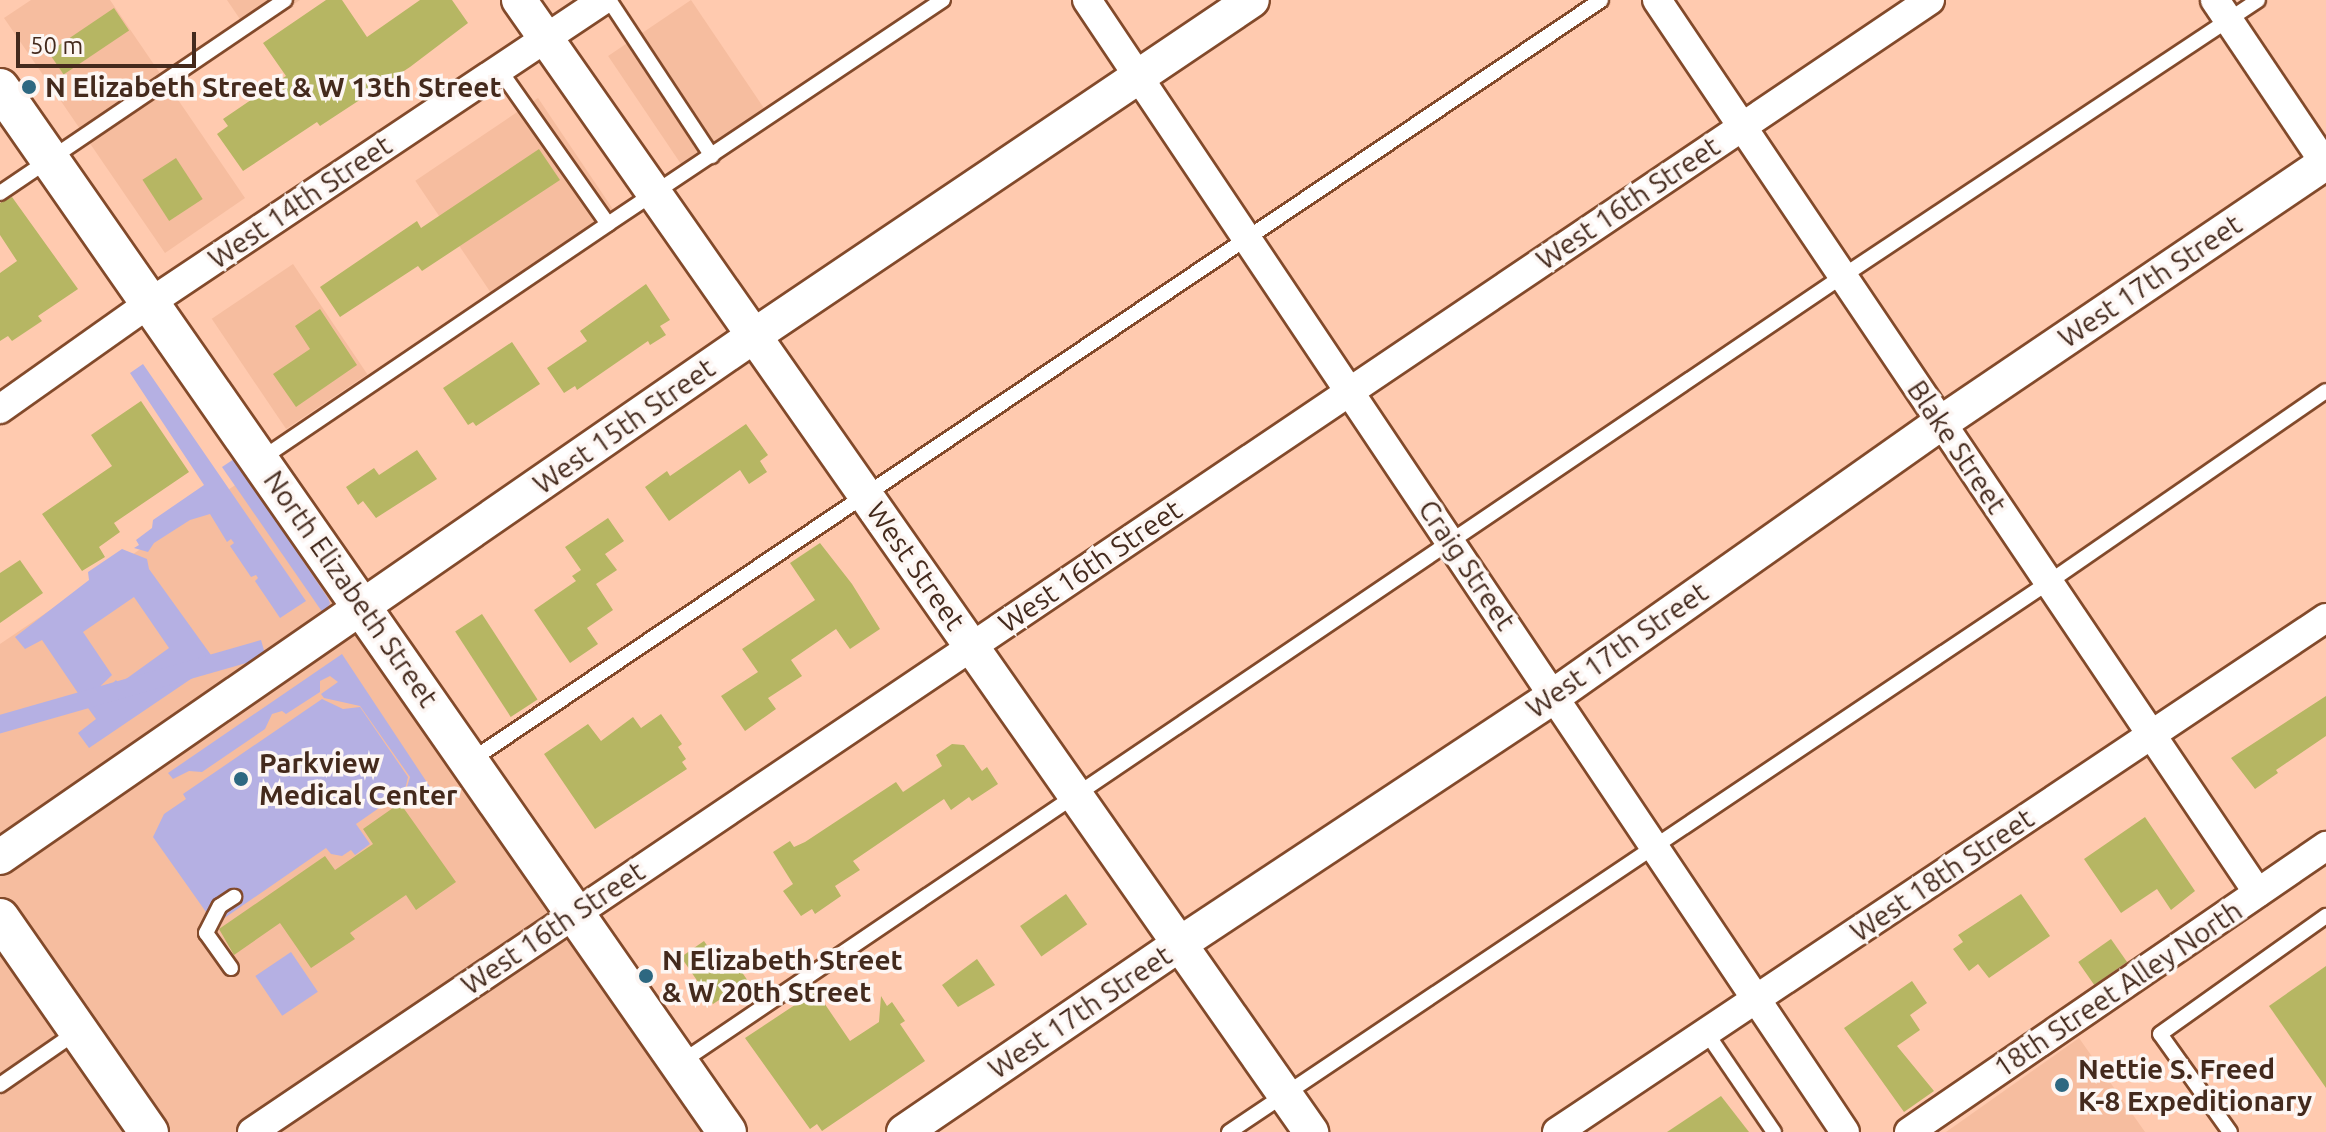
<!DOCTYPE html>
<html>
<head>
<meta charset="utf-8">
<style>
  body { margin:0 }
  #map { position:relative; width:2326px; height:1132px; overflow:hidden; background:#ffcaaf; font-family:Ubuntu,sans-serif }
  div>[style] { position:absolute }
  .built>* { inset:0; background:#f6bd9f; transform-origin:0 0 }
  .green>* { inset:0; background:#b5b0e3; transform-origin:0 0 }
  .building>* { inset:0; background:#b6b663; transform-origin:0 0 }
  .roads { filter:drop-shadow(2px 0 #824a2b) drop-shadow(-2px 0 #824a2b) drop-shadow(0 2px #824a2b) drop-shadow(0 -2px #824a2b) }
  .service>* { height:14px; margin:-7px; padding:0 7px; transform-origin:7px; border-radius:7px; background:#fff }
  .minor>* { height:28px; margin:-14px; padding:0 14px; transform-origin:14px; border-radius:14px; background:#fff }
  .tertiary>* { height:34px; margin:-17px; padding:0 17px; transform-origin:17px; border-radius:17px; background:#fff }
  .secondary>* { height:38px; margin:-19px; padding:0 19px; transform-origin:19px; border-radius:19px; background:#fff }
  .dots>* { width:22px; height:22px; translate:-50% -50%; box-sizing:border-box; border:4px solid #fdf6f3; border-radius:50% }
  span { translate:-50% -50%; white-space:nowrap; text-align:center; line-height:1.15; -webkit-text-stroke:7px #fdf6f3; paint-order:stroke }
  .poi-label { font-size:28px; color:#442a1d; font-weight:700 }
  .left { translate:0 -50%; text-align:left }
  .street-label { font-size:28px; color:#442a1d }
  .scale { position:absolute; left:16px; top:32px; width:180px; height:36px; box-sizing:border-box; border:4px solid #442a1d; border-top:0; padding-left:10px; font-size:24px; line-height:28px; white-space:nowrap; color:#442a1d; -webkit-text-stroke:6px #fdf6f3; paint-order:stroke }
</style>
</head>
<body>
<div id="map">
  <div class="built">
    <div style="clip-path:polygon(31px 0,110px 0,245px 198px,165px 253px,4px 18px)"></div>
    <div style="clip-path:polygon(227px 0,300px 0,250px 34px)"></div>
    <div style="left:691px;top:0;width:133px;height:100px;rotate:56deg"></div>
    <div style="left:538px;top:98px;width:135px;height:148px;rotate:56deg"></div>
    <div style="left:293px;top:264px;width:133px;height:98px;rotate:56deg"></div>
    <div style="clip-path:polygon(265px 465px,727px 1132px,0 1132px,0 644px)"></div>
    <div style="clip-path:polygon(2079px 1038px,2145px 1132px,1946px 1132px)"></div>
  </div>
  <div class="green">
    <div style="clip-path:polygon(143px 364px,306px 601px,280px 618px,255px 581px,258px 578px,256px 575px,251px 577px,230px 546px,234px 543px,231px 539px,227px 542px,210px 514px,190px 520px,154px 543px,148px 552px,134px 548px,139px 545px,136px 540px,152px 528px,153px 520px,204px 485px,130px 373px)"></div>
    <div style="clip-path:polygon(234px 459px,328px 598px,330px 603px,325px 616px,222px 467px)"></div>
    <div style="clip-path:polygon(122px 549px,147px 559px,149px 569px,216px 662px,89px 748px,78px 733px,96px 719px,88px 708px,116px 680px,119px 684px,169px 648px,134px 597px,83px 632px,112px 675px,84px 702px,42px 640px,25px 649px,15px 637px,89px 580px,88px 572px)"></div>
    <div style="left:261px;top:640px;width:18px;height:316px;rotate:74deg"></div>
    <div style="clip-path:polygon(342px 654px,430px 787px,421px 794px,406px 790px,410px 777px,360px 706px,324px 698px,321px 694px,338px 682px,330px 676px,320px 681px,320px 692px,286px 714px,282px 711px,272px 714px,265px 729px,202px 772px,189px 771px,173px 779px,168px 773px)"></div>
    <div style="clip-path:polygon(322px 699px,343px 709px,360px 707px,408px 777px,405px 790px,356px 824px,370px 844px,355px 855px,351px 850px,342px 856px,331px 854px,326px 848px,223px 919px,206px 912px,153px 837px,164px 814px,186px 799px,183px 794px)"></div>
    <div style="left:291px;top:952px;width:48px;height:43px;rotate:56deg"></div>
  </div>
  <div class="building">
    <div style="clip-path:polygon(326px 0,342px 0,367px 37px,420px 0,452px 0,468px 23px,410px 67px,320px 126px,317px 122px,243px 171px,217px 134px,228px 126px,223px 119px,286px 76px,263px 43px)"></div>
    <div style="left:114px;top:8px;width:27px;height:79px;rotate:56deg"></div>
    <div style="clip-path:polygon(539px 149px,560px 180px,422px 271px,418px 266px,340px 317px,320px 287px,417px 221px,421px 228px)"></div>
    <div style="left:176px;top:158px;width:49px;height:40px;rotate:57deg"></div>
    <div style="clip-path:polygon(12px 197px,78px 289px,38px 316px,42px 321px,12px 341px,8px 336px,0 341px,0 273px,17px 261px,0 235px,0 203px)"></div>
    <div style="clip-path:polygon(646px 284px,670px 320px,660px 326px,666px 335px,650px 345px,648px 341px,577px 390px,575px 386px,564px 393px,547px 368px,587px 341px,580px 331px)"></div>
    <div style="clip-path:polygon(320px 309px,357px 365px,296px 407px,273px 374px,310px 349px,295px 326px)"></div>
    <div style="clip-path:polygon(512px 342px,540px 384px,476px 426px,473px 422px,468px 425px,443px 388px)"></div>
    <div style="clip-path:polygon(141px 401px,189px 472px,114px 523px,120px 532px,99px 547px,105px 557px,82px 571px,42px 514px,112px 466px,91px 435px)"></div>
    <div style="clip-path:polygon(746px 424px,768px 455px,760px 461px,767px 472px,749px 484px,740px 470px,669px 521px,645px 487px,667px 471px,670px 476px)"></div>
    <div style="clip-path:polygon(417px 450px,437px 479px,376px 518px,363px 501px,358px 505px,346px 487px,374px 468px,379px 475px)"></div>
    <div style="clip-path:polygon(608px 518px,624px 541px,605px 554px,617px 570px,596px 584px,613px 610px,587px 628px,598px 644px,570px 663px,534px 610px,576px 581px,572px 576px,581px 570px,565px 547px)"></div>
    <div style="clip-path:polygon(820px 543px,852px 584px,880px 629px,850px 649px,836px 629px,791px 660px,802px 676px,768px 698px,776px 709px,745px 731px,721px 696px,758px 672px,742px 649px,815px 600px,790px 563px)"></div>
    <div style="clip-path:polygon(20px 560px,43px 593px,0 623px,0 573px)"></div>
    <div style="left:482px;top:614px;width:102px;height:32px;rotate:57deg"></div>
    <div style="clip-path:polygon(2326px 696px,2326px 736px,2276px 770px,2278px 773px,2255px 789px,2231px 758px)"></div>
    <div style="clip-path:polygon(661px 714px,682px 744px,678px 747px,686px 759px,682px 762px,687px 769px,595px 829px,544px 754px,588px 724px,601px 741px,633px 717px,641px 728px)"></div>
    <div style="clip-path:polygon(952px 744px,964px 745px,982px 771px,987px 767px,998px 784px,972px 801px,969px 797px,951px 810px,944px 799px,853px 861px,860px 870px,835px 886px,841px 896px,815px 914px,812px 909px,801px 916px,783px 891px,793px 884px,773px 852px,790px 841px,794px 847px,805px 842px,896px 782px,903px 792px,942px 766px,936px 755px)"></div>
    <div style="clip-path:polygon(400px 803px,456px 882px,416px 910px,406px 895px,350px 933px,355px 939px,311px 968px,280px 923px,234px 955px,219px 929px,325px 856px,335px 870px,373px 844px,363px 829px)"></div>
    <div style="clip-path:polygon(2145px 817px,2195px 891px,2171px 910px,2157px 889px,2121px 913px,2084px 859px)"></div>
    <div style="left:1066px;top:894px;width:37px;height:56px;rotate:55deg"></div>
    <div style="clip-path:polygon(2021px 894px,2050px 936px,1989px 978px,1978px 964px,1969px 971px,1953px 949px,1963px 942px,1958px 935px)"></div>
    <div style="left:2111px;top:939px;width:28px;height:40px;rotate:55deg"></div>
    <div style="clip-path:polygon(704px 941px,719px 963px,730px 955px,748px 981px,713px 1004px,681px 957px)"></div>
    <div style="clip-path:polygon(977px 959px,995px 985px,958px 1007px,942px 985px)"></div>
    <div style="clip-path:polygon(2326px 966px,2326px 1088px,2269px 1006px)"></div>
    <div style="clip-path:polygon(1912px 981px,1927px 1003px,1910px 1015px,1920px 1030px,1897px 1046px,1934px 1091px,1904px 1112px,1844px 1028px)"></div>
    <div style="clip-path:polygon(816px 991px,850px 1041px,879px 1022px,881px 996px,887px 1006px,892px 1002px,905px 1021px,900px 1024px,925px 1061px,822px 1131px,817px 1124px,810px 1129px,745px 1038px)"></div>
    <div style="clip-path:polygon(1721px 1096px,1749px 1132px,1667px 1132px)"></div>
  </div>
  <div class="roads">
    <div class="service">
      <div style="left:609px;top:0;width:187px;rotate:56.6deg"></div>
      <div style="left:499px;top:69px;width:189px;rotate:54.9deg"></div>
      <div style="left:608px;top:224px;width:403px;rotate:-33.8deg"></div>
      <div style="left:0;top:193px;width:344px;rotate:-34.1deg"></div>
      <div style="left:261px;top:459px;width:419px;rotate:-34.1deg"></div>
      <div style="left:470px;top:761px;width:1363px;rotate:-33.93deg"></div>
      <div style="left:231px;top:968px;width:43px;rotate:-125.5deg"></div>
      <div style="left:206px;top:933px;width:30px;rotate:-63deg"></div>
      <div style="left:220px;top:906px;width:17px;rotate:-33deg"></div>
      <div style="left:1706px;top:1032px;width:121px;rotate:55.8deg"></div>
      <div style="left:680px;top:1063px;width:1404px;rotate:-34.09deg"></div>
      <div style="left:1843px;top:276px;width:498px;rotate:-33.6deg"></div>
      <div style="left:0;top:1085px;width:95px;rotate:-34.7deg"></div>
      <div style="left:1229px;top:1132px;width:987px;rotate:-33.85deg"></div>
      <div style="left:2049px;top:582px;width:336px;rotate:-34.6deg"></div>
      <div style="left:2230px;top:1132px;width:120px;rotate:-125.5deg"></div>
      <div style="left:2160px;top:1034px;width:204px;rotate:-35.4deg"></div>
    </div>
    <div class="minor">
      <div style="left:1087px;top:0;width:1362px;rotate:56.19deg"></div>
      <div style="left:1657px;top:0;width:1076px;rotate:56.06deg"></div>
      <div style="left:2215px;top:0;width:199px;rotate:56.1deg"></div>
      <div style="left:0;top:409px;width:185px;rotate:-35.3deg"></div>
      <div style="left:151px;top:302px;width:544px;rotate:-33.75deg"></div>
      <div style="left:252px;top:1132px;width:2024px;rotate:-34deg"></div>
      <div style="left:1557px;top:1132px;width:925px;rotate:-33.76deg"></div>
      <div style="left:1909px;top:1132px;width:506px;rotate:-34.44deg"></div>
    </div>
    <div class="tertiary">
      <div style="left:519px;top:0;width:1382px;rotate:55.02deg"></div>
      <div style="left:0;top:857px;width:918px;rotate:-34.66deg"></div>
      <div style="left:755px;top:335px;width:599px;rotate:-33.98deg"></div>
      <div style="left:904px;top:1132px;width:332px;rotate:-34.3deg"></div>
      <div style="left:1178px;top:945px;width:452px;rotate:-33.5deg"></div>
      <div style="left:1555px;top:695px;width:472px;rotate:-35.2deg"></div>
      <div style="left:1941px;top:423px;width:465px;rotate:-34.1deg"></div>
    </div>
    <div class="secondary">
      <div style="left:0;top:88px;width:1272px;rotate:55.15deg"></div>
      <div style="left:0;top:918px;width:261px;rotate:55.2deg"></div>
    </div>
  </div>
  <div class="dots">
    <div style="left:29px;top:87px;background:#2e6881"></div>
    <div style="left:241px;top:779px;background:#2e6881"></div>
    <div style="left:646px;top:976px;background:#2e6881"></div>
    <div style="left:2062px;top:1085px;background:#2e6881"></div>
  </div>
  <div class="poi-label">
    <span class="left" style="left:45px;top:87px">N Elizabeth Street &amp; W 13th Street</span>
    <span class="left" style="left:259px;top:779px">Parkview<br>Medical Center</span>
    <span class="left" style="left:662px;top:976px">N Elizabeth Street<br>&amp; W 20th Street</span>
    <span class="left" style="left:2078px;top:1085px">Nettie S. Freed<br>K-8 Expeditionary</span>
  </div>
  <div class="street-label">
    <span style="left:300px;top:202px;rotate:-34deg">West 14th Street</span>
    <span style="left:1628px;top:203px;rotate:-34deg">West 16th Street</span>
    <span style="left:2150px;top:281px;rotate:-34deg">West 17th Street</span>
    <span style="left:624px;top:426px;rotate:-35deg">West 15th Street</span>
    <span style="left:1957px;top:447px;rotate:56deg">Blake Street</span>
    <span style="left:1467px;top:565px;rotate:56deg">Craig Street</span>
    <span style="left:916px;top:566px;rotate:55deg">West Street</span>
    <span style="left:1090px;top:566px;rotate:-34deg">West 16th Street</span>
    <span style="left:351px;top:589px;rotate:55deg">North Elizabeth Street</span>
    <span style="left:1617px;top:650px;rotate:-35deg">West 17th Street</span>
    <span style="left:1942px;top:875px;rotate:-34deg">West 18th Street</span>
    <span style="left:553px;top:928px;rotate:-34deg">West 16th Street</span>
    <span style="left:2118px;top:989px;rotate:-34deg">18th Street Alley North</span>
    <span style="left:1080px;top:1012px;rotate:-34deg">West 17th Street</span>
  </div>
  <div class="scale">50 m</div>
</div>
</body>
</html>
